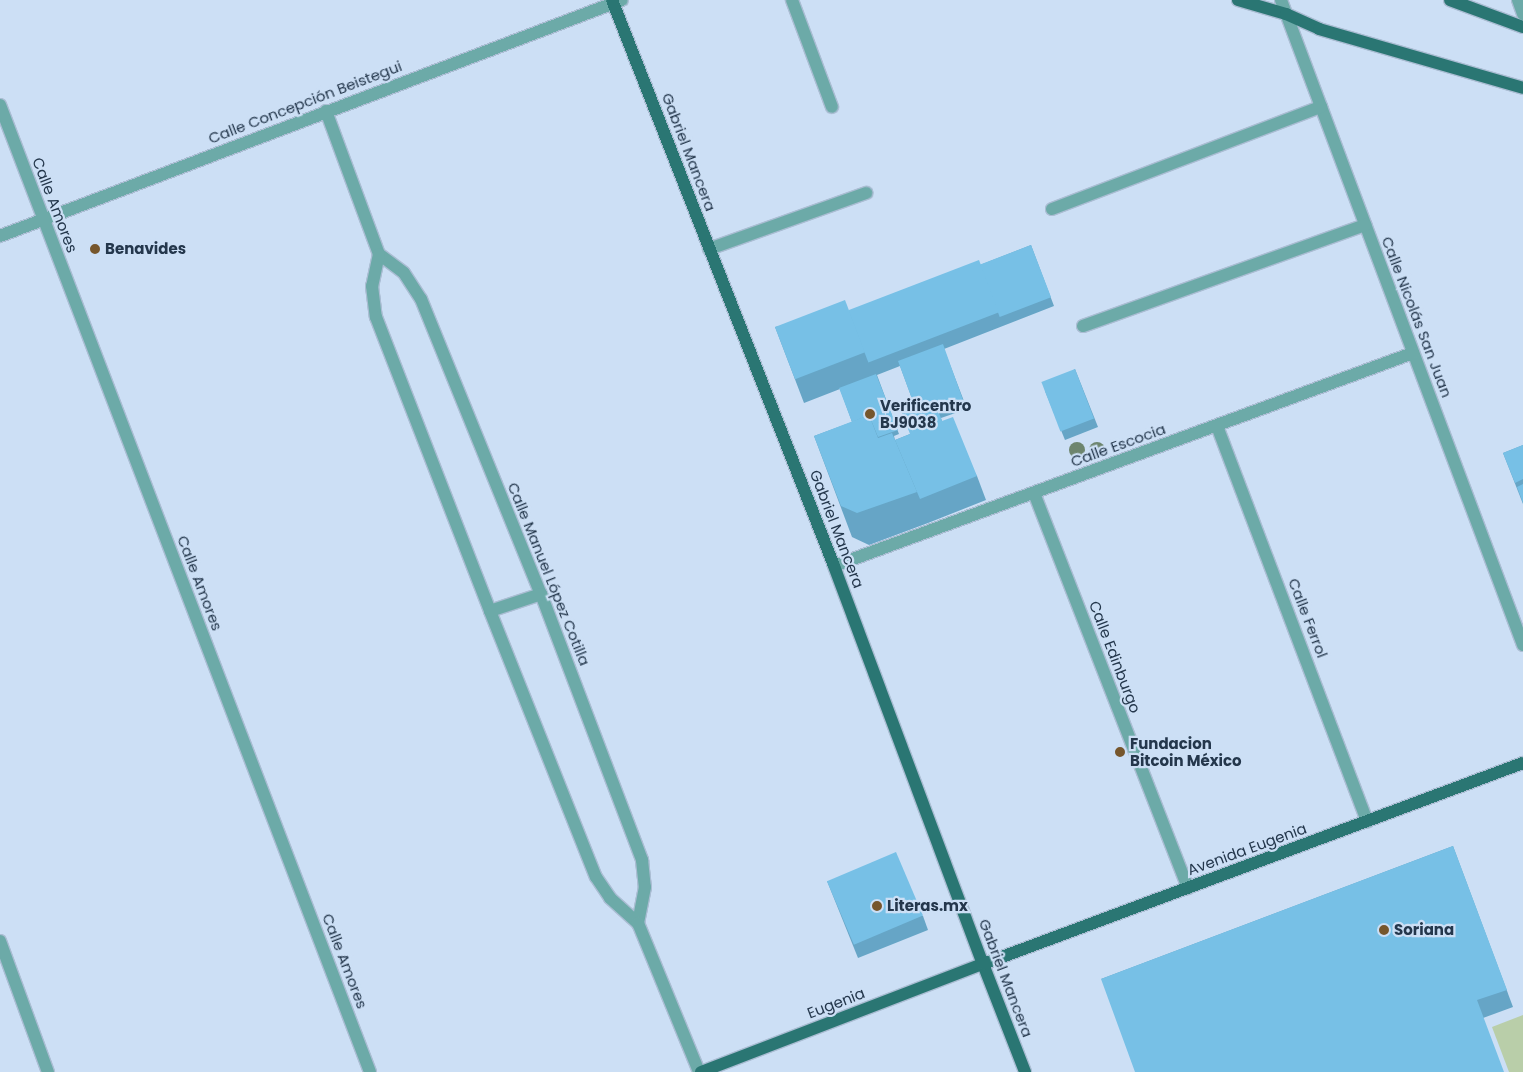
<!DOCTYPE html>
<html>
<head>
<meta charset="utf-8">
<style>
  body { margin:0 }
  #map { position:relative; width:1523px; height:1072px; overflow:hidden; background:#ccdff5; font-family:Poppins,sans-serif }
  div>[style] { position:absolute }
  .green>* { inset:0; background:#b9cea9 }
  .roads { filter:drop-shadow(1px 0 #aabdd3) drop-shadow(-1px 0 #aabdd3) drop-shadow(0 1px #aabdd3) drop-shadow(0 -1px #aabdd3) }
  .minor>* { height:12px; margin:-6px; padding:0 6px; transform-origin:6px; border-radius:6px; background:#6caaa8 }
  .major>* { height:12px; margin:-6px; padding:0 6px; transform-origin:6px; border-radius:6px; background:#2a7673 }
  .trees>* { width:16px; height:16px; margin:-8px; border-radius:50%; background:#6d856e }
  .wall>* { inset:0; background:#66a5c6 }
  .building>* { inset:0; background:#77c0e6; transform-origin:0 0 }
  .dots>* { width:14px; height:14px; translate:-50% -50%; box-sizing:border-box; border:2px solid #ccdff5; border-radius:50% }
  span { translate:-50% -50%; white-space:nowrap; text-align:center; line-height:1.15; -webkit-text-stroke:4.5px #ccdff5; paint-order:stroke }
  .street-label { font-size:15px; color:#24374c }
  .poi-label { font-size:15px; color:#24374c; font-weight:700 }
  .left { translate:0 -50%; text-align:left }
</style>
</head>
<body>
<div id="map">
  <div class="green">
    <div style="clip-path:polygon(1523px 1015px,1523px 1072px,1509px 1072px,1492px 1027px)"></div>
  </div>
  <div class="roads">
    <div class="minor">
      <div style="left:792px;top:0;width:114px;rotate:69.5deg"></div>
      <div style="left:1281px;top:0;width:689px;rotate:69.43deg"></div>
      <div style="left:1518px;top:0;width:15px;rotate:70deg"></div>
      <div style="left:0;top:105px;width:1035px;rotate:69.06deg"></div>
      <div style="left:326px;top:111px;width:153px;rotate:69.7deg"></div>
      <div style="left:379px;top:254px;width:31px;rotate:37deg"></div>
      <div style="left:404px;top:273px;width:31px;rotate:57deg"></div>
      <div style="left:421px;top:299px;width:318px;rotate:67.9deg"></div>
      <div style="left:541px;top:594px;width:285px;rotate:69.2deg"></div>
      <div style="left:642px;top:860px;width:27px;rotate:84deg"></div>
      <div style="left:645px;top:887px;width:37px;rotate:101deg"></div>
      <div style="left:1052px;top:209px;width:288px;rotate:-20.8deg"></div>
      <div style="left:0;top:236px;width:665px;rotate:-20.78deg"></div>
      <div style="left:709px;top:249px;width:167px;rotate:-19.6deg"></div>
      <div style="left:379px;top:254px;width:33px;rotate:102deg"></div>
      <div style="left:372px;top:286px;width:31px;rotate:83deg"></div>
      <div style="left:376px;top:317px;width:315px;rotate:68.8deg"></div>
      <div style="left:490px;top:611px;width:286px;rotate:68.3deg"></div>
      <div style="left:596px;top:877px;width:25px;rotate:56deg"></div>
      <div style="left:610px;top:898px;width:38px;rotate:42deg"></div>
      <div style="left:638px;top:923px;width:161px;rotate:67.7deg"></div>
      <div style="left:1083px;top:326px;width:300px;rotate:-19.7deg"></div>
      <div style="left:1217px;top:426px;width:423px;rotate:69.2deg"></div>
      <div style="left:1034px;top:493px;width:424px;rotate:68.7deg"></div>
      <div style="left:834px;top:566px;width:617px;rotate:-20.2deg"></div>
      <div style="left:490px;top:611px;width:54px;rotate:-18.4deg"></div>
      <div style="left:0;top:941px;width:140px;rotate:69.9deg"></div>
    </div>
    <div class="major">
      <div style="left:612px;top:0;width:608px;rotate:68.58deg"></div>
      <div style="left:834px;top:566px;width:425px;rotate:69.5deg"></div>
      <div style="left:983px;top:964px;width:116px;rotate:68.7deg"></div>
      <div style="left:1238px;top:0;width:50px;rotate:16.3deg"></div>
      <div style="left:1286px;top:14px;width:36px;rotate:24deg"></div>
      <div style="left:1319px;top:29px;width:212px;rotate:16.1deg"></div>
      <div style="left:1450px;top:0;width:78px;rotate:20.3deg"></div>
      <div style="left:701px;top:1072px;width:302px;rotate:-21deg"></div>
      <div style="left:983px;top:964px;width:576px;rotate:-20.42deg"></div>
    </div>
  </div>
  <div class="trees">
    <div style="left:1077px;top:450px"></div>
    <div style="left:1097px;top:450px"></div>
  </div>
  <div class="wall">
    <div style="clip-path:polygon(evenodd,1031px 245px,1054px 306px,944px 349px,967px 409px,941px 418px,942px 421px,977px 476px,986px 500px,928px 523px,869px 545px,852px 537px,814px 436px,852px 422px,840px 389px,804px 403px,775px 327px,849px 311px,980px 265px,1031px 245px,900px 366px,915px 407px,910px 434px,895px 440px,894px 436px,899px 434px,877px 375px,900px 366px)"></div>
    <div style="clip-path:polygon(1075px 369px,1098px 427px,1065px 440px,1045px 391px)"></div>
    <div style="clip-path:polygon(1523px 445px,1523px 504px,1503px 453px)"></div>
    <div style="clip-path:polygon(1453px 846px,1513px 1007px,1483px 1018px,1101px 979px)"></div>
    <div style="clip-path:polygon(827px 881px,923px 916px,928px 930px,858px 958px)"></div>
  </div>
  <div class="building">
    <div style="left:1031px;top:245px;width:56px;height:55px;rotate:69deg"></div>
    <div style="left:979px;top:260px;width:56px;height:140px;rotate:69deg"></div>
    <div style="left:845px;top:300px;width:56px;height:75px;rotate:69deg"></div>
    <div style="clip-path:polygon(943px 344px,963px 400px,938px 409px,934px 400px,915px 407px,898px 361px)"></div>
    <div style="left:1075px;top:369px;width:53px;height:36px;rotate:69deg"></div>
    <div style="clip-path:polygon(876px 374px,898px 430px,878px 437px,869px 415px,852px 422px,839px 388px)"></div>
    <div style="clip-path:polygon(934px 400px,942px 421px,953px 417px,977px 476px,920px 499px,895px 440px,910px 434px,902px 413px)"></div>
    <div style="clip-path:polygon(869px 415px,878px 438px,892px 433px,917px 492px,857px 513px,841px 506px,814px 436px)"></div>
    <div style="clip-path:polygon(1523px 445px,1523px 479px,1515px 483px,1503px 453px)"></div>
    <div style="clip-path:polygon(1523px 484px,1523px 503px,1517px 487px)"></div>
    <div style="clip-path:polygon(1453px 846px,1507px 990px,1477px 1000px,1504px 1072px,1135px 1072px,1101px 979px)"></div>
    <div style="left:896px;top:852px;width:69px;height:75px;rotate:67deg"></div>
  </div>
  <div class="dots">
    <div style="left:95px;top:249px;background:#76562c"></div>
    <div style="left:870px;top:414px;background:#76562c"></div>
    <div style="left:1120px;top:752px;background:#76562c"></div>
    <div style="left:877px;top:906px;background:#76562c"></div>
    <div style="left:1384px;top:930px;background:#76562c"></div>
  </div>
  <div class="street-label">
    <span style="left:305px;top:102px;rotate:-21deg">Calle Concepción Beistegui</span>
    <span style="left:689px;top:152px;rotate:69deg">Gabriel Mancera</span>
    <span style="left:55px;top:205px;rotate:69deg">Calle Amores</span>
    <span style="left:1417px;top:317px;rotate:69deg">Calle Nicolás San Juan</span>
    <span style="left:1118px;top:445px;rotate:-20deg">Calle Escocia</span>
    <span style="left:837px;top:529px;rotate:69deg">Gabriel Mancera</span>
    <span style="left:549px;top:574px;rotate:68deg">Calle Manuel López Cotilla</span>
    <span style="left:200px;top:583px;rotate:69deg">Calle Amores</span>
    <span style="left:1308px;top:618px;rotate:69deg">Calle Ferrol</span>
    <span style="left:1115px;top:657px;rotate:69deg">Calle Edinburgo</span>
    <span style="left:1247px;top:849px;rotate:-20deg">Avenida Eugenia</span>
    <span style="left:345px;top:961px;rotate:69deg">Calle Amores</span>
    <span style="left:1006px;top:978px;rotate:69deg">Gabriel Mancera</span>
    <span style="left:836px;top:1003px;rotate:-21deg">Eugenia</span>
  </div>
  <div class="poi-label">
    <span class="left" style="left:105px;top:249px">Benavides</span>
    <span class="left" style="left:880px;top:414px">Verificentro<br>BJ9038</span>
    <span class="left" style="left:1130px;top:752px">Fundacion<br>Bitcoin México</span>
    <span class="left" style="left:887px;top:906px">Literas.mx</span>
    <span class="left" style="left:1394px;top:930px">Soriana</span>
  </div>
</div>
</body>
</html>
